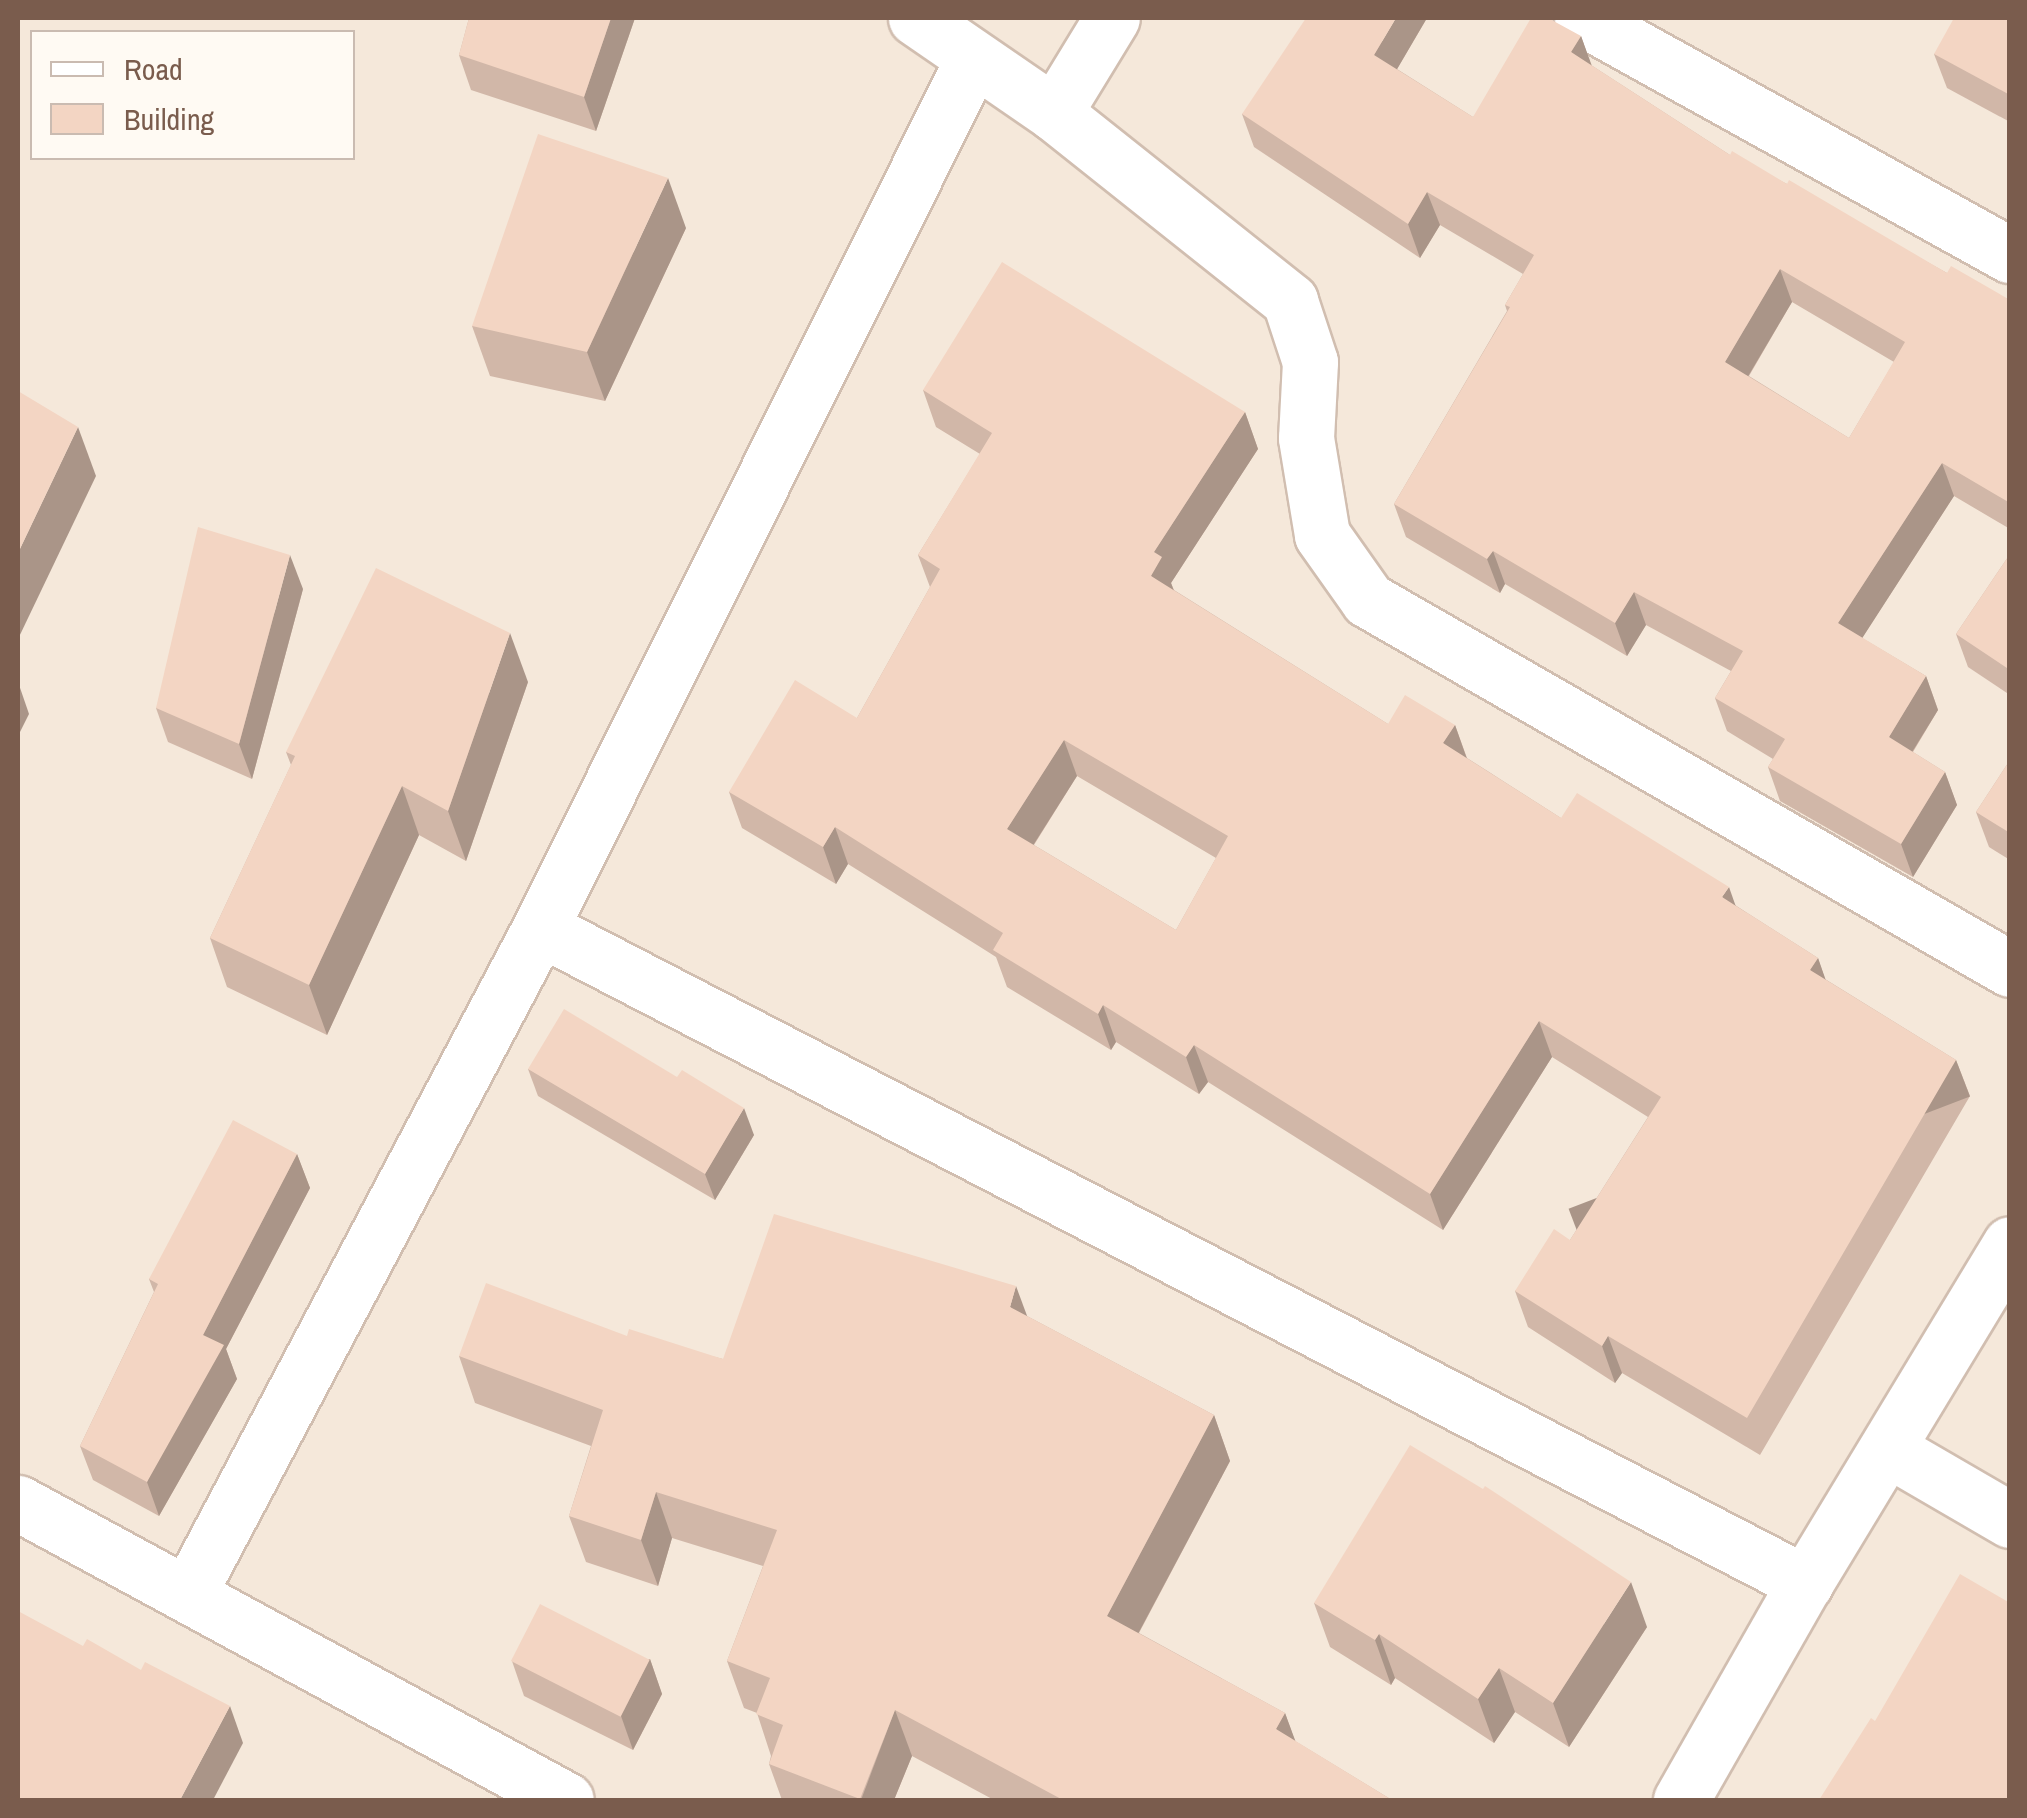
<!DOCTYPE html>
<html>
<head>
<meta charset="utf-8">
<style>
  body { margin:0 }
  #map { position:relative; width:2027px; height:1818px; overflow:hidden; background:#fdf6ec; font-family:"Archivo Narrow",sans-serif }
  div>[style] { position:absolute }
  .residential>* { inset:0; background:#f5e8da }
  .roads { filter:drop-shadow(2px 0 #d1beb0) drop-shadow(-2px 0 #d1beb0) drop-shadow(0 2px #d1beb0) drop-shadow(0 -2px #d1beb0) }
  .minor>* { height:55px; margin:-27.5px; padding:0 27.5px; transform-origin:27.5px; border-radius:27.5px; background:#fff }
  .wall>* { inset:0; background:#d1b7a8 }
  .shaded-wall>* { inset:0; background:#aa9588; transform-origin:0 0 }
  .building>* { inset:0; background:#f3d5c3; transform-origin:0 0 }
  span { translate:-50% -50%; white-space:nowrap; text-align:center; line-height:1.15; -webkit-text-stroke:9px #fffaf3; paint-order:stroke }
  .frame { position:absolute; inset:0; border:20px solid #7a5c4d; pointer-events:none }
  .legend { position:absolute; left:30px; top:30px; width:325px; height:130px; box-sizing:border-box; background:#fffaf3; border:2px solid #cabbb1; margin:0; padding:12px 18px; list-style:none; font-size:30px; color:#7a5c4d }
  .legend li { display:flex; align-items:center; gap:20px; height:50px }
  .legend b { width:50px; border:2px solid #cabbb1 }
</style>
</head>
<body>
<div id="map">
  <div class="residential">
    <div style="clip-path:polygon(evenodd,18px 18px,2009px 18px,2009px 1800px,18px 1800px,18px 18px,32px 32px,352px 32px,352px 158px,32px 158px,32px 32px)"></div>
  </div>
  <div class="roads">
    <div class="minor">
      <div style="left:916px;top:18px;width:168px;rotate:34.5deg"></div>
      <div style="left:1054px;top:113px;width:302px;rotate:38.5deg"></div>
      <div style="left:1290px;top:301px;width:64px;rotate:71.8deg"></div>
      <div style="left:1310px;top:362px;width:76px;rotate:93deg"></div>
      <div style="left:1306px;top:438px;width:98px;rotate:80.6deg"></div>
      <div style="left:1322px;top:535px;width:80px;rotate:54.7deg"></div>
      <div style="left:1368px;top:600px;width:740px;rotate:29.89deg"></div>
      <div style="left:1582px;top:18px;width:489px;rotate:29deg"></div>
      <div style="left:1054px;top:113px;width:111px;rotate:-58.6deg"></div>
      <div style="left:540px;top:928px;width:1425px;rotate:27.37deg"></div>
      <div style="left:1888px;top:1449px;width:141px;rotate:30.2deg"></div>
      <div style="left:18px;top:1503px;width:623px;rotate:28.46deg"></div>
      <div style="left:188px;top:1594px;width:753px;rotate:-62.14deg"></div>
      <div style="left:540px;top:928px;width:971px;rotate:-63.51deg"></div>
      <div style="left:1681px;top:1800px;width:250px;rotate:-60.3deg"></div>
      <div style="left:1805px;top:1583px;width:396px;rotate:-58.8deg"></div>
    </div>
  </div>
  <div class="wall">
    <div style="clip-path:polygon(469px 18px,635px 18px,596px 131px,471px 90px,459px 55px)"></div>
    <div style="clip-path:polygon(evenodd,1427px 18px,1397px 69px,1473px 117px,1581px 36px,1591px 65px,1730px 155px,1787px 184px,1947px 273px,2010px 300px,2010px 529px,1954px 496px,1862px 638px,1926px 676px,1938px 710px,1913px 752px,1945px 772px,1957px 805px,1913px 877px,1780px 801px,1768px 767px,1773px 759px,1727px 731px,1715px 698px,1731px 671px,1646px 625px,1627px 656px,1505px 584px,1500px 593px,1406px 537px,1394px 504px,1507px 311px,1505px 305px,1523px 274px,1440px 225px,1420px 258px,1254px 147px,1242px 114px,1427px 18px,1792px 302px,1894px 362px,1849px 438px,1749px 376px,1792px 302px)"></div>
    <div style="clip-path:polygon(2010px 18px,2010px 122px,1947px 88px,1934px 54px)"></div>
    <div style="clip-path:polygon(686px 228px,605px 401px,490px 376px,472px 326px)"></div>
    <div style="clip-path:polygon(evenodd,923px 390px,1245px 412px,1258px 449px,1171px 583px,1174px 590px,1388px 724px,1455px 725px,1467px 758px,1561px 818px,1735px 905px,1818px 958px,1825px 979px,1956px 1060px,1970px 1096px,1760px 1455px,1622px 1373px,1615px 1383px,1528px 1327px,1515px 1291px,1570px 1240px,1648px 1117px,1552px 1057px,1443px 1230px,1208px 1082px,1199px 1094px,1116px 1042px,1111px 1050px,1007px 987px,996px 957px,848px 864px,836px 884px,742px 828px,729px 792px,857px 718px,930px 587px,918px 555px,980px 454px,936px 427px,923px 390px,1077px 776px,1216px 858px,1176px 930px,1034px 845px,1077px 776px)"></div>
    <div style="clip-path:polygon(2010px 554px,2010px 695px,1968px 667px,1956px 634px)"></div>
    <div style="clip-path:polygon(303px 589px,252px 779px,168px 742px,156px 708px)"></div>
    <div style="clip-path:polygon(528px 682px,466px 861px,419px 835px,327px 1035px,227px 987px,210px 938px,291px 765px,286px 752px)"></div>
    <div style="clip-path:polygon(2010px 760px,2010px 860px,1989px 847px,1976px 812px)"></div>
    <div style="clip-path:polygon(528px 1069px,677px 1077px,754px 1135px,715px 1200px,538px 1096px)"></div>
    <div style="clip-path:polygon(297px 1154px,310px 1188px,226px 1349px,237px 1379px,159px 1516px,93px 1480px,80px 1446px,154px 1292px,149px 1279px)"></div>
    <div style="clip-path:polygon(1027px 1316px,1214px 1415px,1230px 1461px,1139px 1633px,1285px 1713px,1295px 1741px,1392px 1800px,994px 1800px,912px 1756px,894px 1800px,782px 1800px,769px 1764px,771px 1756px,757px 1713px,744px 1708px,727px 1661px,763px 1566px,672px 1538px,658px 1586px,586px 1562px,569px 1516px,591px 1446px,475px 1403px,459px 1356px,627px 1336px,723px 1359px)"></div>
    <div style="clip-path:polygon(1314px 1603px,1647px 1627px,1569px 1747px,1515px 1712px,1494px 1743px,1395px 1678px,1391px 1685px,1330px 1647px)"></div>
    <div style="clip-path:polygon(650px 1659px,662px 1694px,633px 1750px,524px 1696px,512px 1661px)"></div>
  </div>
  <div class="shaded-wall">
    <div style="clip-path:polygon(611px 18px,635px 18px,596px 131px,584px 97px)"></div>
    <div style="clip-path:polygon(1396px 18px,1427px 18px,1386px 88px,1374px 55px)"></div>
    <div style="clip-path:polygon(1581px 36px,1593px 69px,1571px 52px)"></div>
    <div style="clip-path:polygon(668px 178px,686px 228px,605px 401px,587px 352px)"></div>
    <div style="clip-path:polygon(1427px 192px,1440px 225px,1420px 258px,1408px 224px)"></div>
    <div style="clip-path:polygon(1780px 269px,1792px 302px,1737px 395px,1725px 362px)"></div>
    <div style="clip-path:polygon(1245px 412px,1258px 449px,1171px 583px,1175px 594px,1151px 576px,1154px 552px)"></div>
    <div style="clip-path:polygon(78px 427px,96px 476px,18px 639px,18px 553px)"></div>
    <div style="clip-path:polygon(1942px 463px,1954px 496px,1850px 657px,1838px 623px)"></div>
    <div style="clip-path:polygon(1493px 551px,1505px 584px,1500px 593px,1487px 559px)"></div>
    <div style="clip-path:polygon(290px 555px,303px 589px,252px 779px,239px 744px)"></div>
    <div style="clip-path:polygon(1634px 592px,1646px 625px,1627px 656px,1615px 623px)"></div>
    <div style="clip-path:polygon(510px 633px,528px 682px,466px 861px,448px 811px)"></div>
    <div style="clip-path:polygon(1926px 676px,1938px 710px,1901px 770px,1889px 737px)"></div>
    <div style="clip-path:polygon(18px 682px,29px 714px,18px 736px)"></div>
    <div style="clip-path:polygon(1455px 725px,1468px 762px,1443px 743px)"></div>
    <div style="clip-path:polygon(1064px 740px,1077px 776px,1020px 866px,1007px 829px)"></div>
    <div style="clip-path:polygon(1945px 772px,1957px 805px,1913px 877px,1901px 844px)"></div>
    <div style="clip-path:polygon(402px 786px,419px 835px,327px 1035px,309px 985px)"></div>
    <div style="clip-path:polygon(835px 827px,848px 864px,836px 884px,823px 847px)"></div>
    <div style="clip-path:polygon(1729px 887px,1742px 924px,1722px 897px)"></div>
    <div style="clip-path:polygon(1818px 958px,1831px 995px,1810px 970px)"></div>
    <div style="clip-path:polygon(1103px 1005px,1116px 1042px,1111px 1050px,1098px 1014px)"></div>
    <div style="clip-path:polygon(1539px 1021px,1552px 1057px,1443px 1230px,1430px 1194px)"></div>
    <div style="clip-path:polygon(1194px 1045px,1208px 1082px,1199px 1094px,1186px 1057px)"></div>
    <div style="left:1956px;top:1060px;width:39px;height:415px;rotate:69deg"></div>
    <div style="clip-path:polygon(744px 1108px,754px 1135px,715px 1200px,705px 1174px)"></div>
    <div style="clip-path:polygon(297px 1154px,310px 1188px,226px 1349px,237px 1379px,159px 1516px,147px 1482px,203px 1335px)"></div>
    <div style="clip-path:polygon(1016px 1286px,1033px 1332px,1010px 1307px)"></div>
    <div style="clip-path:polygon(1608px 1336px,1622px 1373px,1615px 1383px,1602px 1346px)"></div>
    <div style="clip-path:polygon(1214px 1415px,1230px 1461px,1123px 1662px,1107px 1616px)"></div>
    <div style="clip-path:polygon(656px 1492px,672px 1538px,658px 1586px,641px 1540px)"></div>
    <div style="clip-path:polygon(1631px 1582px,1647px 1627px,1569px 1747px,1553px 1703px)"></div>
    <div style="clip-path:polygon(1379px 1634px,1395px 1678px,1391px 1685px,1375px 1640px)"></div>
    <div style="clip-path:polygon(650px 1659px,662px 1694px,633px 1750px,621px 1716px)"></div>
    <div style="clip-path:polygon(1499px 1668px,1515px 1712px,1494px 1743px,1478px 1699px)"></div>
    <div style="clip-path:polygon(230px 1706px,243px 1743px,213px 1800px,180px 1800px)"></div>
    <div style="clip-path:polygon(895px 1710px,912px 1756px,894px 1800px,861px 1800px)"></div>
    <div style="clip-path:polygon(1285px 1713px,1302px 1759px,1276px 1729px)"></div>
  </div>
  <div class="building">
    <div style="clip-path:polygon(469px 18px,611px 18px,584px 97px,459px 55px)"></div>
    <div style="clip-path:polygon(evenodd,1306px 18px,1396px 18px,1374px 55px,1473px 117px,1531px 18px,1548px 18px,1581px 36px,1571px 52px,1730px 155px,1732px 151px,1787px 184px,1789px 180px,1947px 273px,1951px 266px,2010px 300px,2010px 503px,1942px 463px,1838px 623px,1926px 676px,1889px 737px,1945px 772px,1901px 844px,1768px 767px,1785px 739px,1715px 698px,1743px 651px,1634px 592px,1615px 623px,1493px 551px,1487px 559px,1394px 504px,1510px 307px,1505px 305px,1534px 255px,1427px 192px,1408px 224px,1242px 114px,1306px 18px,1780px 269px,1905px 342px,1849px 438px,1725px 362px,1780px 269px)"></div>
    <div style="clip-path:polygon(1954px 18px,2010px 18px,2010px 95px,1934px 54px)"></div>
    <div style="clip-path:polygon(538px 134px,668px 178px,587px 352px,472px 326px)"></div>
    <div style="clip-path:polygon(evenodd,1002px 262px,1245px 412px,1154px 552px,1162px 557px,1151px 576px,1388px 724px,1405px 695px,1455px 725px,1443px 743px,1561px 818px,1577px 793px,1729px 887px,1722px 897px,1818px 958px,1810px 970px,1956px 1060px,1747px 1418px,1608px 1336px,1602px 1346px,1515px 1291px,1554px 1229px,1570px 1240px,1661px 1097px,1539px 1021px,1430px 1194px,1194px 1045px,1186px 1057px,1103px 1005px,1098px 1014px,993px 950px,1003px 933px,835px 827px,823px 847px,729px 792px,795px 680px,857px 718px,940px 569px,918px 555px,992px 433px,923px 390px,1002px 262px,1064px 740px,1228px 836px,1176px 930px,1007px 829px,1064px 740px)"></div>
    <div style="clip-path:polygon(18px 391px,78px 427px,18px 553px)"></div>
    <div style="clip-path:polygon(198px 527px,290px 555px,239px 744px,156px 708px)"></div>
    <div style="clip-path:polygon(2010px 554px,2010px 670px,1956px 634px)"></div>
    <div style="clip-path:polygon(376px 568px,510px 633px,448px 811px,402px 786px,309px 985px,210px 938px,295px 756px,286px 752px)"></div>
    <div style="clip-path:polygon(2010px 760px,2010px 833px,1976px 812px)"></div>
    <div style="clip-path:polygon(564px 1009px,677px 1077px,682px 1070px,744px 1108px,705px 1174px,528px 1069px)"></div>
    <div style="clip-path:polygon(233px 1120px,297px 1154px,203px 1335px,224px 1345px,147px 1482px,80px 1446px,158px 1284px,149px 1279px)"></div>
    <div style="clip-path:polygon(774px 1214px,1016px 1286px,1010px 1307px,1214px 1415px,1107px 1616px,1285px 1713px,1276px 1729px,1392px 1800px,1063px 1800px,895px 1710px,860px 1799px,769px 1764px,783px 1725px,756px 1714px,770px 1678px,727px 1661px,777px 1530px,656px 1492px,641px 1540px,569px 1516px,603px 1410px,459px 1356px,486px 1283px,627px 1336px,629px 1329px,723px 1359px)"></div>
    <div style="clip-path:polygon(1410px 1445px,1483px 1489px,1485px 1486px,1631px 1582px,1553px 1703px,1499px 1668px,1478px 1699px,1379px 1634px,1375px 1640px,1314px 1603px)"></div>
    <div style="clip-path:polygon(1960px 1574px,2010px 1603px,2010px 1800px,1819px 1800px,1871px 1718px,1875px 1721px)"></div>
    <div style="left:540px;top:1604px;width:123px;height:64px;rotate:27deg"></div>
    <div style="clip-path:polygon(18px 1611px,83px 1646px,87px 1639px,141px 1670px,145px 1662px,230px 1706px,180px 1800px,18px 1800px)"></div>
  </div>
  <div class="frame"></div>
  <ul class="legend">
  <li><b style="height:12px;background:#fff"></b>Road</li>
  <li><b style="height:28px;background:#f3d5c3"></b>Building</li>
  </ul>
</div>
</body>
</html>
